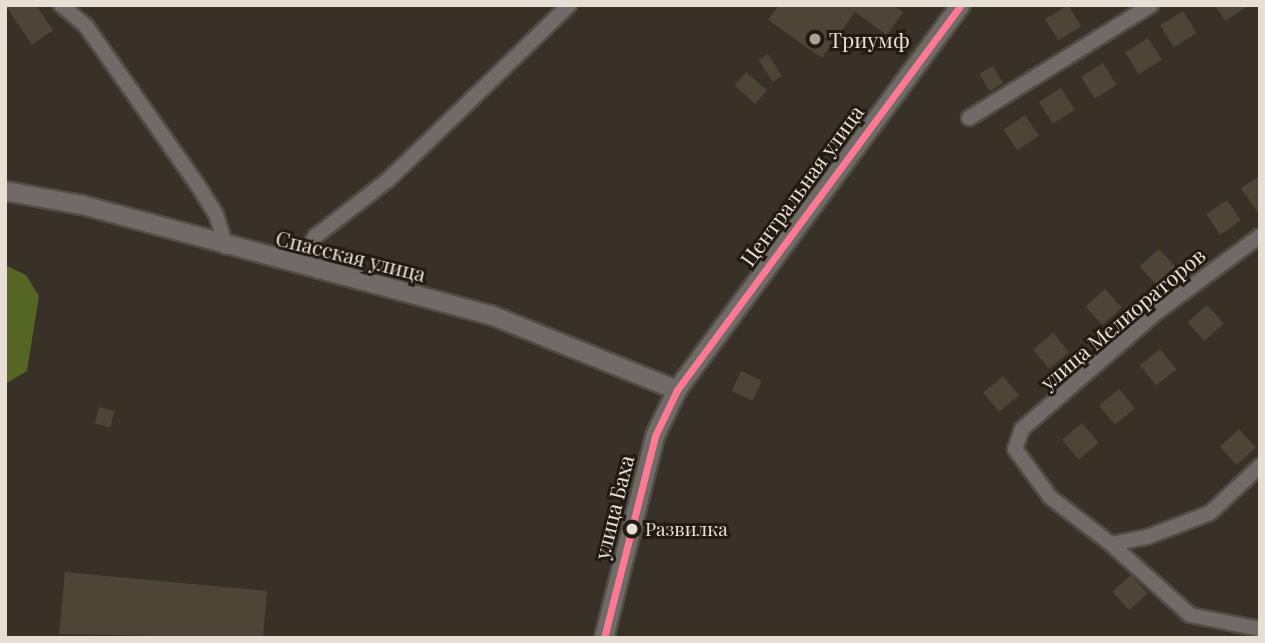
<!DOCTYPE html>
<html>
<head>
<meta charset="utf-8">
<style>
  body { margin:0 }
  #map { position:relative; width:1265px; height:643px; overflow:hidden; background:#383127; font-family:"Playfair Display",serif }
  div>[style] { position:absolute }
  .forest>* { inset:0; background:#556523 }
  .building>* { inset:0; background:#4e4536; transform-origin:0 0 }
  .roads { filter:drop-shadow(2px 0 #524c44) drop-shadow(-2px 0 #524c44) drop-shadow(0 2px #524c44) drop-shadow(0 -2px #524c44) }
  .minor>* { height:14px; margin:-7px; padding:0 7px; transform-origin:7px; border-radius:7px; background:#706b68 }
  .tertiary>* { height:18px; margin:-9px; padding:0 9px; transform-origin:9px; border-radius:9px; background:#706b68 }
  .bus-1>* { height:7px; margin:-3.5px; padding:0 3.5px; transform-origin:3.5px; border-radius:3.5px; background:#fe7a93 }
  .dots>* { width:19px; height:19px; translate:-50% -50%; box-sizing:border-box; border:4px solid #211b13; border-radius:50% }
  span { translate:-50% -50%; white-space:nowrap; text-align:center; line-height:1.15; -webkit-text-stroke:6px #211b13; paint-order:stroke }
  .bus-label { font-size:19px; color:#e7dfd4 }
  .left { translate:0 -50%; text-align:left }
  .poi-label { font-size:21px; color:#e7dfd4 }
  .street-label { font-size:21px; color:#e7dfd4 }
  .frame { position:absolute; inset:0; border:7px solid #e7dfd4; pointer-events:none }
</style>
</head>
<body>
<div id="map">
  <div class="forest">
    <div style="clip-path:polygon(5px 265px,26px 275px,39px 296px,27px 371px,5px 384px)"></div>
  </div>
  <div class="building">
    <div style="clip-path:polygon(5px 5px,36px 5px,53px 30px,32px 45px)"></div>
    <div style="clip-path:polygon(779px 5px,893px 5px,903px 12px,887px 35px,855px 12px,822px 58px,768px 20px)"></div>
    <div style="left:1068px;top:5px;width:25px;height:27px;rotate:58deg"></div>
    <div style="clip-path:polygon(1215px 5px,1249px 5px,1225px 21px)"></div>
    <div style="left:1183px;top:11px;width:26px;height:27px;rotate:58deg"></div>
    <div style="left:1148px;top:38px;width:26px;height:27px;rotate:58deg"></div>
    <div style="left:768px;top:54px;width:26px;height:11px;rotate:58deg"></div>
    <div style="left:1103px;top:63px;width:26px;height:26px;rotate:58deg"></div>
    <div style="left:993px;top:66px;width:20px;height:16px;rotate:60deg"></div>
    <div style="left:746px;top:72px;width:28px;height:18px;rotate:41deg"></div>
    <div style="left:1061px;top:88px;width:26px;height:26px;rotate:58deg"></div>
    <div style="left:1025px;top:115px;width:25px;height:26px;rotate:56deg"></div>
    <div style="clip-path:polygon(1260px 176px,1260px 216px,1241px 188px)"></div>
    <div style="left:1227px;top:200px;width:25px;height:25px;rotate:56deg"></div>
    <div style="left:1159px;top:249px;width:25px;height:26px;rotate:48deg"></div>
    <div style="left:1105px;top:289px;width:25px;height:26px;rotate:48deg"></div>
    <div style="left:1207px;top:305px;width:25px;height:26px;rotate:48deg"></div>
    <div style="left:1053px;top:333px;width:25px;height:26px;rotate:50deg"></div>
    <div style="left:1160px;top:349px;width:26px;height:26px;rotate:51deg"></div>
    <div style="left:741px;top:371px;width:23px;height:22px;rotate:25deg"></div>
    <div style="left:1003px;top:376px;width:25px;height:26px;rotate:50deg"></div>
    <div style="left:1119px;top:389px;width:25px;height:26px;rotate:50deg"></div>
    <div style="left:99px;top:407px;width:16px;height:17px;rotate:15deg"></div>
    <div style="left:1082px;top:423px;width:26px;height:26px;rotate:50deg"></div>
    <div style="left:1239px;top:429px;width:25px;height:26px;rotate:48deg"></div>
    <div style="clip-path:polygon(65px 572px,267px 591px,263px 638px,59px 634px)"></div>
    <div style="left:1131px;top:575px;width:25px;height:25px;rotate:48deg"></div>
  </div>
  <div class="roads">
    <div class="minor">
      <div style="left:61px;top:5px;width:33px;rotate:40deg"></div>
      <div style="left:86px;top:26px;width:193px;rotate:54.9deg"></div>
      <div style="left:197px;top:184px;width:36px;rotate:58deg"></div>
      <div style="left:216px;top:214px;width:34px;rotate:73deg"></div>
      <div style="left:969px;top:118px;width:214px;rotate:-31.8deg"></div>
      <div style="left:1260px;top:236px;width:128px;rotate:143.6deg"></div>
      <div style="left:1157px;top:312px;width:179px;rotate:139.1deg"></div>
      <div style="left:1022px;top:429px;width:21px;rotate:109deg"></div>
      <div style="left:1015px;top:449px;width:59px;rotate:53.9deg"></div>
      <div style="left:1050px;top:497px;width:77px;rotate:37.6deg"></div>
      <div style="left:1111px;top:544px;width:37px;rotate:-11deg"></div>
      <div style="left:1147px;top:537px;width:67px;rotate:-20.9deg"></div>
      <div style="left:1210px;top:513px;width:69px;rotate:-43.2deg"></div>
      <div style="left:299px;top:265px;width:34px;rotate:-60deg"></div>
      <div style="left:316px;top:236px;width:91px;rotate:-37.9deg"></div>
      <div style="left:388px;top:180px;width:252px;rotate:-44deg"></div>
      <div style="left:1111px;top:544px;width:106px;rotate:41.9deg"></div>
      <div style="left:1190px;top:615px;width:71px;rotate:11.3deg"></div>
    </div>
    <div class="tertiary">
      <div style="left:5px;top:191px;width:78px;rotate:10.3deg"></div>
      <div style="left:82px;top:205px;width:424px;rotate:15.1deg"></div>
      <div style="left:491px;top:315px;width:201px;rotate:22deg"></div>
      <div style="left:604px;top:638px;width:208px;rotate:-75.8deg"></div>
      <div style="left:655px;top:436px;width:51px;rotate:-64.4deg"></div>
      <div style="left:677px;top:390px;width:478px;rotate:-53.6deg"></div>
    </div>
  </div>
  <div class="bus-1">
    <div style="left:604px;top:638px;width:208px;rotate:-75.8deg"></div>
    <div style="left:655px;top:436px;width:51px;rotate:-64.4deg"></div>
    <div style="left:677px;top:390px;width:478px;rotate:-53.6deg"></div>
  </div>
  <div class="dots">
    <div style="left:815px;top:39px;background:#aaa297"></div>
    <div style="left:632px;top:529px;background:#e7dfd4"></div>
  </div>
  <div class="bus-label">
    <span class="left" style="left:645px;top:529px">Развилка</span>
  </div>
  <div class="poi-label">
    <span class="left" style="left:829px;top:39px">Триумф</span>
  </div>
  <div class="street-label">
    <span style="left:801px;top:185px;rotate:-54deg">Центральная улица</span>
    <span style="left:351px;top:255px;rotate:14deg">Спасская улица</span>
    <span style="left:1122px;top:318px;rotate:-40deg">улица Мелиораторов</span>
    <span style="left:613px;top:507px;rotate:-76deg">улица Баха</span>
  </div>
  <div class="frame"></div>
</div>
</body>
</html>
